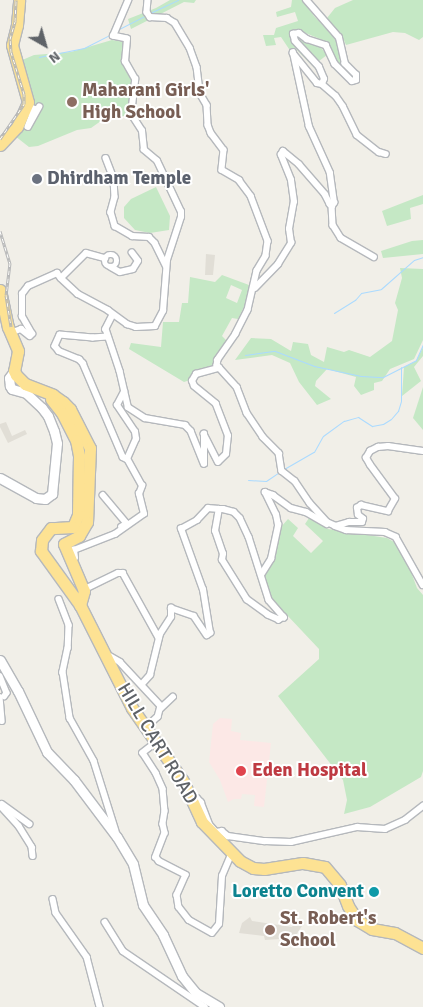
<!DOCTYPE html>
<html>
<head>
<meta charset="utf-8">
<style>
  body { margin:0 }
  #map { position:relative; width:423px; height:1007px; overflow:hidden; background:#f1efe8; font-family:Signika,sans-serif }
  div>[style] { position:absolute }
  .education>* { inset:0; background:#e1ded6 }
  .medical>* { inset:0; background:#fce8e6 }
  .green>* { inset:0; background:#c5e8c5 }
  .stream>* { height:1px; margin:-0.5px; padding:0 0.5px; transform-origin:0.5px; border-radius:0.5px; background:#aadaff }
  .roads { filter:drop-shadow(1px 0 #b5b8bc) drop-shadow(-1px 0 #b5b8bc) drop-shadow(0 1px #b5b8bc) drop-shadow(0 -1px #b5b8bc) }
  .street>* { height:5.5px; margin:-2.75px; padding:0 2.75px; transform-origin:2.75px; border-radius:2.75px; background:#fff }
  .street>.ring { margin:-2.75px; padding:0; box-sizing:content-box; background:none; border:5.5px solid #fff; border-radius:50% }
  .secondary>* { height:9px; margin:-4.5px; padding:0 4.5px; transform-origin:4.5px; border-radius:4.5px; background:#fff }
  .highway>* { height:11px; margin:-5.5px; padding:0 5.5px; transform-origin:5.5px; border-radius:5.5px; background:#fde293 }
  .rail>* { height:3px; margin-top:-1.5px; transform-origin:0; background:repeating-linear-gradient(90deg,#fff 0 4px,#b6b7b8 0 8px); box-sizing:border-box; border-block:1px solid #b6b7b8 }
  .dots>* { width:14px; height:14px; translate:-50% -50%; box-sizing:border-box; border:2px solid #fff; border-radius:50% }
  span { translate:-50% -50%; white-space:nowrap; text-align:center; line-height:1.15; -webkit-text-stroke:4px #fff; paint-order:stroke }
  .education-label { font-size:19px; color:#785e54; font-weight:700 }
  .left { translate:0 -50%; text-align:left }
  .worship-label { font-size:19px; color:#5b616d; font-weight:700 }
  .street-label { font-size:19px; color:#5f6368 }
  .health-label { font-size:19px; color:#be3a42; font-weight:700 }
  .culture-label { font-size:19px; color:#0d838f; font-weight:700 }
  .right { translate:-100% -50%; text-align:right }
  .north { position:absolute; left:20px; top:20px; width:50px; height:50px; -webkit-text-stroke:4px #fff; paint-order:stroke; rotate:142deg; font-size:14px; font-weight:700; line-height:20px; text-align:center; color:#5f6368 }
  .north::after { content:''; display:block; margin:auto; width:18px; height:22px; background:#5f6368; clip-path:polygon(50% 0,100% 100%,50% 72%,0 100%) }
</style>
</head>
<body>
<div id="map">
  <div class="education">
    <div style="clip-path:polygon(206px 254px,215px 255px,213px 275px,205px 275px)"></div>
    <div style="clip-path:polygon(6px 422px,12px 436px,25px 430px,27px 434px,8px 443px,0 427px,0 424px)"></div>
    <div style="clip-path:polygon(250px 917px,252px 921px,292px 927px,295px 918px,302px 926px,294px 938px,265px 940px,264px 936px,239px 933px,242px 923px)"></div>
  </div>
  <div class="medical">
    <div style="clip-path:polygon(220px 718px,232px 719px,231px 731px,241px 733px,240px 740px,271px 743px,264px 807px,254px 806px,255px 795px,242px 794px,241px 799px,234px 799px,228px 802px,220px 780px,209px 762px,213px 724px)"></div>
  </div>
  <div class="green">
    <div style="clip-path:polygon(170px 0,196px 0,194px 3px,184px 2px,131px 29px,128px 19px,156px 8px)"></div>
    <div style="clip-path:polygon(292px 0,303px 0,314px 16px,332px 35px,338px 43px,344px 66px,354px 77px,352px 78px,340px 66px,327px 42px,296px 29px,290px 31px,293px 42px,313px 61px,321px 75px,295px 48px,293px 50px,289px 49px,281px 37px,274px 38px,276px 45px,266px 46px,263px 35px,274px 35px,276px 28px,298px 21px,295px 12px,277px 17px,276px 12px,291px 7px)"></div>
    <div style="clip-path:polygon(353px 0,423px 0,423px 37px,419px 40px,405px 33px,393px 32px,346px 45px,342px 36px,327px 18px,335px 8px)"></div>
    <div style="clip-path:polygon(296px 39px,318px 44px,327px 55px,319px 61px)"></div>
    <div style="clip-path:polygon(112px 40px,124px 42px,123px 54px,133px 80px,128px 115px,120px 117px,115px 111px,91px 128px,77px 130px,38px 146px,29px 147px,15px 136px,30px 107px,20px 61px,34px 55px,71px 52px)"></div>
    <div style="clip-path:polygon(156px 187px,170px 216px,169px 230px,150px 233px,135px 230px,124px 218px,124px 207px,131px 199px)"></div>
    <div style="clip-path:polygon(423px 195px,423px 204px,410px 208px,411px 219px,387px 226px,382px 211px)"></div>
    <div style="clip-path:polygon(423px 240px,423px 254px,383px 258px,381px 251px,412px 241px)"></div>
    <div style="clip-path:polygon(400px 268px,423px 269px,423px 340px,414px 359px,390px 369px,382px 381px,374px 383px,374px 390px,361px 395px,354px 386px,356px 377px,327px 369px,316px 381px,315px 386px,331px 399px,317px 405px,299px 382px,290px 363px,272px 355px,235px 360px,251px 338px,271px 339px,291px 351px,293px 342px,308px 344px,311px 355px,324px 362px,327px 347px,344px 352px,349px 350px,370px 357px,392px 341px,398px 310px,395px 303px,402px 278px)"></div>
    <div style="clip-path:polygon(evenodd,222px 275px,249px 285px,246px 303px,238px 319px,232px 318px,222px 336px,227px 341px,217px 354px,214px 368px,201px 369px,194px 372px,190px 380px,184px 382px,129px 349px,131px 343px,161px 347px,163px 322px,179px 322px,182px 303px,188px 303px,190px 277px,215px 282px,222px 275px,231px 285px,242px 290px,237px 303px,226px 298px,231px 285px)"></div>
    <div style="clip-path:polygon(423px 347px,423px 356px,414px 367px,421px 381px,402px 396px,404px 367px,416px 361px)"></div>
    <div style="clip-path:polygon(423px 387px,423px 430px,413px 418px)"></div>
    <div style="clip-path:polygon(309px 518px,328px 529px,387px 538px,396px 543px,405px 556px,417px 588px,423px 595px,423px 771px,421px 777px,370px 807px,344px 814px,347px 800px,343px 780px,278px 696px,319px 659px,319px 649px,270px 597px,264px 576px,272px 563px,281px 527px,288px 519px,298px 528px,293px 536px,311px 553px,323px 541px,305px 524px)"></div>
  </div>
  <div class="stream">
    <div style="left:150px;top:13px;width:31px;rotate:-25deg"></div>
    <div style="left:119px;top:29px;width:30px;rotate:-27deg"></div>
    <div style="left:39px;top:57px;width:46px;rotate:-11.3deg"></div>
    <div style="left:84px;top:48px;width:31px;rotate:-27deg"></div>
    <div style="left:334px;top:313px;width:25px;rotate:-32deg"></div>
    <div style="left:355px;top:300px;width:9px;rotate:-49deg"></div>
    <div style="left:361px;top:293px;width:20px;rotate:-11deg"></div>
    <div style="left:381px;top:289px;width:44px;rotate:-41.3deg"></div>
    <div style="left:414px;top:260px;width:9px;rotate:-18deg"></div>
    <div style="left:245px;top:355px;width:30px;rotate:-8deg"></div>
    <div style="left:275px;top:351px;width:42px;rotate:21deg"></div>
    <div style="left:314px;top:366px;width:48px;rotate:12deg"></div>
    <div style="left:361px;top:376px;width:22px;rotate:3deg"></div>
    <div style="left:383px;top:377px;width:37px;rotate:-27deg"></div>
    <div style="left:416px;top:360px;width:17px;rotate:-66deg"></div>
    <div style="left:284px;top:469px;width:34px;rotate:-30deg"></div>
    <div style="left:314px;top:452px;width:18px;rotate:-61deg"></div>
    <div style="left:323px;top:436px;width:26px;rotate:-36deg"></div>
    <div style="left:344px;top:421px;width:15px;rotate:-16deg"></div>
    <div style="left:358px;top:417px;width:17px;rotate:33deg"></div>
    <div style="left:372px;top:426px;width:11px;rotate:-10deg"></div>
    <div style="left:383px;top:424px;width:9px;rotate:-32deg"></div>
    <div style="left:391px;top:419px;width:11px;rotate:-49deg"></div>
    <div style="left:398px;top:411px;width:10px;rotate:-73deg"></div>
    <div style="left:401px;top:401px;width:34px;rotate:-90deg"></div>
    <div style="left:248px;top:480px;width:18px;rotate:3deg"></div>
    <div style="left:266px;top:481px;width:18px;rotate:-34deg"></div>
  </div>
  <div class="roads">
    <div class="street">
      <div style="left:148px;top:0;width:12px;rotate:95deg"></div>
      <div style="left:147px;top:12px;width:6px;rotate:59deg"></div>
      <div style="left:150px;top:17px;width:17px;rotate:3deg"></div>
      <div style="left:167px;top:18px;width:9px;rotate:32deg"></div>
      <div style="left:175px;top:23px;width:29px;rotate:59deg"></div>
      <div style="left:190px;top:48px;width:20px;rotate:70deg"></div>
      <div style="left:197px;top:67px;width:26px;rotate:83deg"></div>
      <div style="left:200px;top:93px;width:14px;rotate:60deg"></div>
      <div style="left:207px;top:105px;width:20px;rotate:87deg"></div>
      <div style="left:208px;top:125px;width:9px;rotate:69deg"></div>
      <div style="left:211px;top:133px;width:21px;rotate:53deg"></div>
      <div style="left:224px;top:150px;width:20px;rotate:96deg"></div>
      <div style="left:222px;top:170px;width:20px;rotate:30deg"></div>
      <div style="left:239px;top:180px;width:20px;rotate:53deg"></div>
      <div style="left:251px;top:196px;width:48px;rotate:69.3deg"></div>
      <div style="left:268px;top:241px;width:15px;rotate:98deg"></div>
      <div style="left:266px;top:256px;width:17px;rotate:121deg"></div>
      <div style="left:257px;top:271px;width:40px;rotate:103deg"></div>
      <div style="left:248px;top:310px;width:27px;rotate:117deg"></div>
      <div style="left:236px;top:334px;width:32px;rotate:125deg"></div>
      <div style="left:218px;top:360px;width:5px;rotate:101deg"></div>
      <div style="left:217px;top:365px;width:30px;rotate:48deg"></div>
      <div style="left:237px;top:387px;width:28px;rotate:69deg"></div>
      <div style="left:247px;top:413px;width:29px;rotate:56deg"></div>
      <div style="left:263px;top:437px;width:23px;rotate:45deg"></div>
      <div style="left:279px;top:453px;width:18px;rotate:81deg"></div>
      <div style="left:282px;top:471px;width:16px;rotate:38deg"></div>
      <div style="left:295px;top:481px;width:27px;rotate:56deg"></div>
      <div style="left:310px;top:503px;width:25px;rotate:48deg"></div>
      <div style="left:327px;top:522px;width:10px;rotate:24deg"></div>
      <div style="left:336px;top:526px;width:14px;rotate:-17deg"></div>
      <div style="left:349px;top:522px;width:13px"></div>
      <div style="left:362px;top:522px;width:3px;rotate:-72deg"></div>
      <div style="left:363px;top:519px;width:6px;rotate:-141deg"></div>
      <div style="left:358px;top:515px;width:7px;rotate:-98deg"></div>
      <div style="left:357px;top:508px;width:5px;rotate:-37deg"></div>
      <div style="left:361px;top:505px;width:28px;rotate:13deg"></div>
      <div style="left:388px;top:511px;width:14px;rotate:-60deg"></div>
      <div style="left:395px;top:499px;width:42px;rotate:-126.3deg"></div>
      <div style="left:370px;top:465px;width:8px;rotate:-120deg"></div>
      <div style="left:366px;top:458px;width:8px;rotate:-60deg"></div>
      <div style="left:370px;top:451px;width:9px;rotate:-27deg"></div>
      <div style="left:378px;top:447px;width:10px;rotate:-6deg"></div>
      <div style="left:388px;top:446px;width:35px;rotate:8deg"></div>
      <div style="left:322px;top:84px;width:18px;rotate:41deg"></div>
      <div style="left:336px;top:96px;width:12px;rotate:55deg"></div>
      <div style="left:343px;top:106px;width:32px;rotate:64deg"></div>
      <div style="left:357px;top:135px;width:28px;rotate:38deg"></div>
      <div style="left:379px;top:152px;width:7px;rotate:16deg"></div>
      <div style="left:28px;top:113px;width:6px;rotate:-59deg"></div>
      <div style="left:31px;top:108px;width:4px;rotate:14deg"></div>
      <div style="left:35px;top:109px;width:19px;rotate:111deg"></div>
      <div style="left:28px;top:127px;width:23px;rotate:-61deg"></div>
      <div style="left:106px;top:158px;width:22px;rotate:69deg"></div>
      <div style="left:114px;top:179px;width:18px;rotate:87deg"></div>
      <div style="left:115px;top:197px;width:16px;rotate:105deg"></div>
      <div style="left:111px;top:212px;width:15px;rotate:74deg"></div>
      <div style="left:115px;top:226px;width:20px;rotate:30deg"></div>
      <div style="left:132px;top:236px;width:17px;rotate:3deg"></div>
      <div style="left:149px;top:237px;width:8px;rotate:45deg"></div>
      <div style="left:155px;top:243px;width:25px;rotate:64deg"></div>
      <div style="left:332px;top:206px;width:19px;rotate:87deg"></div>
      <div style="left:333px;top:225px;width:15px;rotate:58deg"></div>
      <div style="left:341px;top:238px;width:38px;rotate:30deg"></div>
      <div class="ring" style="left:105px;top:255px;width:6.5px;height:6.5px"></div>
      <div style="left:111px;top:267px;width:10px;rotate:29deg"></div>
      <div style="left:120px;top:272px;width:13px;rotate:-13deg"></div>
      <div style="left:133px;top:269px;width:9px;rotate:-58deg"></div>
      <div style="left:138px;top:261px;width:10px;rotate:-127deg"></div>
      <div style="left:61px;top:278px;width:23px;rotate:43deg"></div>
      <div style="left:78px;top:294px;width:34px;rotate:28deg"></div>
      <div style="left:108px;top:310px;width:24px;rotate:36deg"></div>
      <div style="left:127px;top:324px;width:9px;rotate:18deg"></div>
      <div style="left:136px;top:327px;width:19px;rotate:-3deg"></div>
      <div style="left:155px;top:326px;width:17px;rotate:-62deg"></div>
      <div style="left:163px;top:311px;width:51px;rotate:-85.5deg"></div>
      <div style="left:167px;top:260px;width:45px;rotate:-72deg"></div>
      <div style="left:181px;top:217px;width:5px;rotate:-90deg"></div>
      <div style="left:181px;top:212px;width:56px;rotate:-115.2deg"></div>
      <div style="left:157px;top:161px;width:17px;rotate:-140deg"></div>
      <div style="left:144px;top:150px;width:19px;rotate:-96deg"></div>
      <div style="left:142px;top:131px;width:20px;rotate:-123deg"></div>
      <div style="left:131px;top:114px;width:35px;rotate:-83deg"></div>
      <div style="left:135px;top:79px;width:20px;rotate:-120deg"></div>
      <div style="left:125px;top:62px;width:23px;rotate:-85deg"></div>
      <div style="left:127px;top:39px;width:14px;rotate:-168deg"></div>
      <div style="left:113px;top:36px;width:39px;rotate:-67deg"></div>
      <div style="left:255px;top:288px;width:33px;rotate:-46deg"></div>
      <div style="left:278px;top:264px;width:25px;rotate:-58deg"></div>
      <div style="left:291px;top:243px;width:14px;rotate:-98deg"></div>
      <div style="left:289px;top:229px;width:27px;rotate:-80deg"></div>
      <div style="left:294px;top:202px;width:22px;rotate:-98deg"></div>
      <div style="left:291px;top:180px;width:27px;rotate:-112deg"></div>
      <div style="left:281px;top:155px;width:4px;rotate:-63deg"></div>
      <div style="left:283px;top:151px;width:21px;rotate:39deg"></div>
      <div style="left:299px;top:164px;width:40px;rotate:49deg"></div>
      <div style="left:325px;top:194px;width:11px;rotate:63deg"></div>
      <div style="left:330px;top:204px;width:3px;rotate:45deg"></div>
      <div style="left:332px;top:206px;width:4px;rotate:-56deg"></div>
      <div style="left:334px;top:203px;width:30px;rotate:-98deg"></div>
      <div style="left:330px;top:173px;width:51px;rotate:-114.5deg"></div>
      <div style="left:309px;top:127px;width:76px;rotate:-102.2deg"></div>
      <div style="left:293px;top:53px;width:38px;rotate:51deg"></div>
      <div style="left:317px;top:83px;width:5px;rotate:11deg"></div>
      <div style="left:322px;top:84px;width:5px;rotate:-68deg"></div>
      <div style="left:324px;top:79px;width:13px;rotate:-113deg"></div>
      <div style="left:319px;top:67px;width:35px;rotate:-133deg"></div>
      <div style="left:295px;top:41px;width:7px;rotate:-106deg"></div>
      <div style="left:293px;top:34px;width:6px;rotate:-9deg"></div>
      <div style="left:299px;top:33px;width:10px;rotate:37deg"></div>
      <div style="left:307px;top:39px;width:20px;rotate:18deg"></div>
      <div style="left:326px;top:45px;width:21px;rotate:65deg"></div>
      <div style="left:335px;top:64px;width:24px;rotate:45deg"></div>
      <div style="left:352px;top:81px;width:4px;rotate:-14deg"></div>
      <div style="left:356px;top:80px;width:5px;rotate:-90deg"></div>
      <div style="left:356px;top:75px;width:16px;rotate:-135deg"></div>
      <div style="left:345px;top:64px;width:27px;rotate:-103deg"></div>
      <div style="left:339px;top:38px;width:50px;rotate:-131deg"></div>
      <div style="left:113px;top:315px;width:16px;rotate:117deg"></div>
      <div style="left:106px;top:329px;width:44px;rotate:71.6deg"></div>
      <div style="left:120px;top:371px;width:37px;rotate:77deg"></div>
      <div style="left:128px;top:407px;width:20px;rotate:33deg"></div>
      <div style="left:145px;top:418px;width:41px;rotate:9.9deg"></div>
      <div style="left:185px;top:425px;width:8px;rotate:45deg"></div>
      <div style="left:191px;top:431px;width:35px;rotate:68deg"></div>
      <div style="left:204px;top:464px;width:30px;rotate:-90deg"></div>
      <div style="left:204px;top:434px;width:31px;rotate:63deg"></div>
      <div style="left:218px;top:462px;width:11px;rotate:-45deg"></div>
      <div style="left:226px;top:454px;width:18px;rotate:-84deg"></div>
      <div style="left:228px;top:436px;width:34px;rotate:-111deg"></div>
      <div style="left:216px;top:404px;width:28px;rotate:-141deg"></div>
      <div style="left:194px;top:386px;width:5px;rotate:-112deg"></div>
      <div style="left:192px;top:381px;width:8px;rotate:-60deg"></div>
      <div style="left:196px;top:374px;width:24px;rotate:-15deg"></div>
      <div style="left:10px;top:333px;width:12px;rotate:-20deg"></div>
      <div style="left:21px;top:329px;width:11px;rotate:38deg"></div>
      <div style="left:30px;top:336px;width:3px;rotate:-45deg"></div>
      <div style="left:32px;top:334px;width:20px;rotate:-120deg"></div>
      <div style="left:22px;top:317px;width:23px;rotate:-90deg"></div>
      <div style="left:22px;top:294px;width:10px;rotate:-53deg"></div>
      <div style="left:28px;top:286px;width:32px;rotate:-24deg"></div>
      <div style="left:57px;top:273px;width:6px;rotate:51deg"></div>
      <div style="left:61px;top:278px;width:35px;rotate:-45deg"></div>
      <div style="left:86px;top:253px;width:20px;rotate:15deg"></div>
      <div style="left:108px;top:337px;width:15px;rotate:176deg"></div>
      <div style="left:93px;top:338px;width:33px;rotate:-175deg"></div>
      <div style="left:60px;top:335px;width:12px;rotate:114deg"></div>
      <div style="left:55px;top:346px;width:6px;rotate:51deg"></div>
      <div style="left:59px;top:351px;width:22px;rotate:22deg"></div>
      <div style="left:79px;top:359px;width:6px;rotate:45deg"></div>
      <div style="left:83px;top:363px;width:102px;rotate:66.9deg"></div>
      <div style="left:123px;top:457px;width:4px;rotate:27deg"></div>
      <div style="left:103px;top:495px;width:38px;rotate:50deg"></div>
      <div style="left:127px;top:524px;width:6px;rotate:149deg"></div>
      <div style="left:335px;top:526px;width:12px;rotate:20deg"></div>
      <div style="left:346px;top:530px;width:39px;rotate:3deg"></div>
      <div style="left:385px;top:532px;width:12px;rotate:24deg"></div>
      <div style="left:396px;top:537px;width:55px;rotate:60.6deg"></div>
      <div style="left:75px;top:558px;width:8px;rotate:-97deg"></div>
      <div style="left:74px;top:550px;width:44px;rotate:-21.3deg"></div>
      <div style="left:115px;top:534px;width:35px;rotate:-35deg"></div>
      <div style="left:144px;top:514px;width:21px;rotate:-104deg"></div>
      <div style="left:139px;top:494px;width:9px;rotate:-69deg"></div>
      <div style="left:142px;top:486px;width:31px;rotate:-119deg"></div>
      <div style="left:127px;top:459px;width:22px;rotate:-66deg"></div>
      <div style="left:136px;top:439px;width:7px;rotate:-98deg"></div>
      <div style="left:135px;top:432px;width:32px;rotate:-124deg"></div>
      <div style="left:117px;top:405px;width:15px;rotate:-62deg"></div>
      <div style="left:261px;top:575px;width:19px;rotate:-58deg"></div>
      <div style="left:271px;top:559px;width:35px;rotate:-78deg"></div>
      <div style="left:278px;top:525px;width:10px;rotate:-101deg"></div>
      <div style="left:276px;top:515px;width:25px;rotate:-116deg"></div>
      <div style="left:265px;top:492px;width:9px;rotate:21deg"></div>
      <div style="left:273px;top:495px;width:22px;rotate:36deg"></div>
      <div style="left:291px;top:508px;width:16px;rotate:15deg"></div>
      <div style="left:306px;top:512px;width:24px;rotate:30deg"></div>
      <div style="left:87px;top:588px;width:34px;rotate:-26deg"></div>
      <div style="left:118px;top:573px;width:5px"></div>
      <div style="left:123px;top:573px;width:74px;rotate:61deg"></div>
      <div style="left:59px;top:599px;width:28px;rotate:69deg"></div>
      <div style="left:69px;top:625px;width:23px;rotate:92deg"></div>
      <div style="left:68px;top:648px;width:25px;rotate:102deg"></div>
      <div style="left:63px;top:672px;width:47px;rotate:81.3deg"></div>
      <div style="left:70px;top:718px;width:49px;rotate:60.8deg"></div>
      <div style="left:94px;top:761px;width:73px;rotate:72.6deg"></div>
      <div style="left:108px;top:655px;width:14px;rotate:30deg"></div>
      <div style="left:120px;top:662px;width:60px;rotate:47deg"></div>
      <div style="left:161px;top:706px;width:11px;rotate:105deg"></div>
      <div style="left:158px;top:717px;width:15px;rotate:138deg"></div>
      <div style="left:0;top:676px;width:18px;rotate:68deg"></div>
      <div style="left:7px;top:693px;width:4px;rotate:124deg"></div>
      <div style="left:142px;top:684px;width:12px;rotate:-48deg"></div>
      <div style="left:150px;top:675px;width:42px;rotate:-76.3deg"></div>
      <div style="left:160px;top:634px;width:20px;rotate:-57deg"></div>
      <div style="left:171px;top:617px;width:9px;rotate:-90deg"></div>
      <div style="left:171px;top:608px;width:24px;rotate:19deg"></div>
      <div style="left:194px;top:616px;width:23px;rotate:56deg"></div>
      <div style="left:207px;top:635px;width:4px;rotate:-34deg"></div>
      <div style="left:210px;top:633px;width:44px;rotate:-99.2deg"></div>
      <div style="left:203px;top:590px;width:65px;rotate:-109.8deg"></div>
      <div style="left:181px;top:529px;width:18px;rotate:-29deg"></div>
      <div style="left:197px;top:520px;width:16px;rotate:-47deg"></div>
      <div style="left:208px;top:508px;width:11px;rotate:5deg"></div>
      <div style="left:219px;top:509px;width:4px"></div>
      <div style="left:223px;top:509px;width:11px;rotate:15deg"></div>
      <div style="left:234px;top:512px;width:8px;rotate:45deg"></div>
      <div style="left:240px;top:518px;width:21px;rotate:65deg"></div>
      <div style="left:249px;top:537px;width:66px;rotate:72.4deg"></div>
      <div style="left:269px;top:600px;width:23px;rotate:49deg"></div>
      <div style="left:284px;top:617px;width:6px;rotate:149deg"></div>
      <div style="left:279px;top:620px;width:12px;rotate:-156deg"></div>
      <div style="left:268px;top:615px;width:26px;rotate:-144deg"></div>
      <div style="left:247px;top:600px;width:47px;rotate:-122deg"></div>
      <div style="left:222px;top:560px;width:6px;rotate:-81deg"></div>
      <div style="left:223px;top:554px;width:24px;rotate:-109deg"></div>
      <div style="left:215px;top:531px;width:22px;rotate:-80deg"></div>
      <div style="left:0;top:697px;width:24px;rotate:85deg"></div>
      <div style="left:161px;top:708px;width:16px;rotate:-43deg"></div>
      <div style="left:157px;top:742px;width:18px;rotate:142deg"></div>
      <div style="left:143px;top:753px;width:24px;rotate:57deg"></div>
      <div style="left:156px;top:773px;width:17px;rotate:66deg"></div>
      <div style="left:163px;top:789px;width:22px;rotate:85deg"></div>
      <div style="left:165px;top:811px;width:13px;rotate:99deg"></div>
      <div style="left:163px;top:824px;width:9px;rotate:77deg"></div>
      <div style="left:165px;top:833px;width:26px;rotate:111deg"></div>
      <div style="left:156px;top:857px;width:5px;rotate:53deg"></div>
      <div style="left:159px;top:861px;width:30px;rotate:27deg"></div>
      <div style="left:186px;top:875px;width:22px;rotate:114deg"></div>
      <div style="left:177px;top:895px;width:12px;rotate:81deg"></div>
      <div style="left:179px;top:907px;width:16px;rotate:52deg"></div>
      <div style="left:189px;top:920px;width:26px;rotate:29deg"></div>
      <div style="left:212px;top:933px;width:11px;rotate:-52deg"></div>
      <div style="left:219px;top:924px;width:48px;rotate:-86.4deg"></div>
      <div style="left:222px;top:876px;width:25px;rotate:-67deg"></div>
      <div style="left:191px;top:796px;width:6px;rotate:18deg"></div>
      <div style="left:197px;top:798px;width:6px;rotate:45deg"></div>
      <div style="left:201px;top:802px;width:25px;rotate:69deg"></div>
      <div style="left:210px;top:825px;width:9px;rotate:49deg"></div>
      <div style="left:216px;top:832px;width:6px;rotate:-9deg"></div>
      <div style="left:222px;top:831px;width:8px;rotate:40deg"></div>
      <div style="left:228px;top:836px;width:37px;rotate:8deg"></div>
      <div style="left:265px;top:841px;width:26px;rotate:2deg"></div>
      <div style="left:291px;top:842px;width:68px;rotate:-12.8deg"></div>
      <div style="left:357px;top:827px;width:28px;rotate:4deg"></div>
      <div style="left:385px;top:829px;width:22px;rotate:-24deg"></div>
      <div style="left:405px;top:820px;width:23px;rotate:-38deg"></div>
      <div style="left:2px;top:804px;width:34px;rotate:36deg"></div>
      <div style="left:0;top:805px;width:28px;rotate:48deg"></div>
      <div style="left:19px;top:826px;width:25px;rotate:58deg"></div>
      <div style="left:32px;top:847px;width:9px;rotate:84deg"></div>
      <div style="left:53px;top:899px;width:14px;rotate:78deg"></div>
      <div style="left:56px;top:913px;width:54px;rotate:54.8deg"></div>
      <div style="left:87px;top:957px;width:52px;rotate:75.4deg"></div>
      <div style="left:105px;top:922px;width:34px;rotate:58deg"></div>
      <div style="left:123px;top:951px;width:99px;rotate:34.3deg"></div>
    </div>
    <div class="secondary">
      <div style="left:0;top:478px;width:41px;rotate:29.1deg"></div>
      <div style="left:36px;top:498px;width:9px;rotate:6deg"></div>
      <div style="left:45px;top:499px;width:9px;rotate:-36deg"></div>
      <div style="left:52px;top:494px;width:51px;rotate:-84.4deg"></div>
      <div style="left:57px;top:443px;width:12px;rotate:-104deg"></div>
      <div style="left:54px;top:431px;width:16px;rotate:-112deg"></div>
      <div style="left:48px;top:416px;width:10px;rotate:-127deg"></div>
      <div style="left:42px;top:408px;width:22px;rotate:-137deg"></div>
      <div style="left:26px;top:393px;width:15px;rotate:-164deg"></div>
      <div style="left:12px;top:389px;width:4px;rotate:-124deg"></div>
      <div style="left:10px;top:386px;width:8px;rotate:-97deg"></div>
      <div style="left:9px;top:378px;width:9px;rotate:-54deg"></div>
      <div style="left:0;top:660px;width:36px;rotate:60deg"></div>
      <div style="left:18px;top:691px;width:68px;rotate:64.6deg"></div>
      <div style="left:47px;top:752px;width:39px;rotate:46deg"></div>
      <div style="left:74px;top:780px;width:71px;rotate:53deg"></div>
      <div style="left:117px;top:837px;width:31px;rotate:59deg"></div>
      <div style="left:133px;top:864px;width:42px;rotate:76.3deg"></div>
      <div style="left:143px;top:905px;width:36px;rotate:56deg"></div>
      <div style="left:163px;top:935px;width:45px;rotate:65.1deg"></div>
      <div style="left:182px;top:976px;width:22px;rotate:51deg"></div>
      <div style="left:196px;top:993px;width:27px;rotate:31deg"></div>
    </div>
    <div class="highway">
      <div style="left:0;top:145px;width:25px;rotate:-47deg"></div>
      <div style="left:17px;top:127px;width:27px;rotate:-66deg"></div>
      <div style="left:28px;top:102px;width:59px;rotate:-105.7deg"></div>
      <div style="left:12px;top:45px;width:21px;rotate:-76deg"></div>
      <div style="left:17px;top:25px;width:25px;rotate:-85deg"></div>
      <div style="left:0;top:290px;width:38px;rotate:78deg"></div>
      <div style="left:8px;top:327px;width:26px;rotate:67deg"></div>
      <div style="left:18px;top:351px;width:20px;rotate:101deg"></div>
      <div style="left:14px;top:371px;width:4px;rotate:63deg"></div>
      <div style="left:16px;top:375px;width:13px;rotate:45deg"></div>
      <div style="left:25px;top:384px;width:30px;rotate:21deg"></div>
      <div style="left:53px;top:395px;width:12px;rotate:35deg"></div>
      <div style="left:63px;top:402px;width:10px;rotate:45deg"></div>
      <div style="left:70px;top:409px;width:44px;rotate:62.9deg"></div>
      <div style="left:90px;top:448px;width:74px;rotate:92.3deg"></div>
      <div style="left:87px;top:522px;width:16px;rotate:120deg"></div>
      <div style="left:79px;top:536px;width:17px;rotate:152deg"></div>
      <div style="left:64px;top:544px;width:51px;rotate:66.9deg"></div>
      <div style="left:84px;top:591px;width:15px;rotate:106deg"></div>
      <div style="left:80px;top:605px;width:115px;rotate:63.2deg"></div>
      <div style="left:132px;top:708px;width:89px;rotate:55.1deg"></div>
      <div style="left:183px;top:781px;width:45px;rotate:65.1deg"></div>
      <div style="left:202px;top:822px;width:54px;rotate:45.7deg"></div>
      <div style="left:240px;top:861px;width:15px;rotate:28deg"></div>
      <div style="left:253px;top:868px;width:11px;rotate:5deg"></div>
      <div style="left:264px;top:869px;width:39px;rotate:-9deg"></div>
      <div style="left:303px;top:863px;width:22px;rotate:10deg"></div>
      <div style="left:325px;top:867px;width:23px;rotate:50deg"></div>
      <div style="left:340px;top:885px;width:22px;rotate:69deg"></div>
      <div style="left:348px;top:906px;width:17px;rotate:57deg"></div>
      <div style="left:357px;top:920px;width:17px;rotate:31deg"></div>
      <div style="left:372px;top:929px;width:23px;rotate:10deg"></div>
      <div style="left:395px;top:933px;width:32px;rotate:28deg"></div>
      <div style="left:51px;top:399px;width:18px;rotate:52deg"></div>
      <div style="left:62px;top:413px;width:30px;rotate:63deg"></div>
      <div style="left:76px;top:440px;width:16px;rotate:79deg"></div>
      <div style="left:79px;top:456px;width:59px;rotate:91deg"></div>
      <div style="left:78px;top:515px;width:13px;rotate:113deg"></div>
      <div style="left:73px;top:527px;width:22px;rotate:177deg"></div>
      <div style="left:51px;top:528px;width:15px;rotate:127deg"></div>
      <div style="left:42px;top:540px;width:11px;rotate:95deg"></div>
      <div style="left:41px;top:551px;width:67px;rotate:54.2deg"></div>
    </div>
  </div>
  <div class="rail">
    <div style="left:0;top:139px;width:42px;rotate:-55.6deg"></div>
    <div style="left:24px;top:104px;width:10px;rotate:-90deg"></div>
    <div style="left:24px;top:94px;width:44px;rotate:-107.2deg"></div>
    <div style="left:11px;top:52px;width:13px;rotate:-94deg"></div>
    <div style="left:10px;top:39px;width:19px;rotate:-74deg"></div>
    <div style="left:15px;top:21px;width:21px;rotate:-87deg"></div>
    <div style="left:0;top:231px;width:34px;rotate:73deg"></div>
    <div style="left:10px;top:263px;width:32px;rotate:97deg"></div>
    <div style="left:6px;top:295px;width:32px;rotate:81deg"></div>
  </div>
  <div class="dots">
    <div style="left:72px;top:102px;background:#8d6e63"></div>
    <div style="left:37px;top:179px;background:#6b7280"></div>
    <div style="left:241px;top:771px;background:#e0444e"></div>
    <div style="left:374px;top:892px;background:#0f9aa8"></div>
    <div style="left:270px;top:930px;background:#8d6e63"></div>
  </div>
  <div class="education-label">
    <span class="left" style="left:82px;top:102px">Maharani Girls'<br>High School</span>
    <span class="left" style="left:280px;top:930px">St. Robert's<br>School</span>
  </div>
  <div class="worship-label">
    <span class="left" style="left:47px;top:179px">Dhirdham Temple</span>
  </div>
  <div class="street-label">
    <span style="left:157px;top:744px;rotate:59deg">HILL CART ROAD</span>
  </div>
  <div class="health-label">
    <span class="left" style="left:252px;top:771px">Eden Hospital</span>
  </div>
  <div class="culture-label">
    <span class="right" style="left:364px;top:892px">Loretto Convent</span>
  </div>
  <div class="north">N</div>
</div>
</body>
</html>
